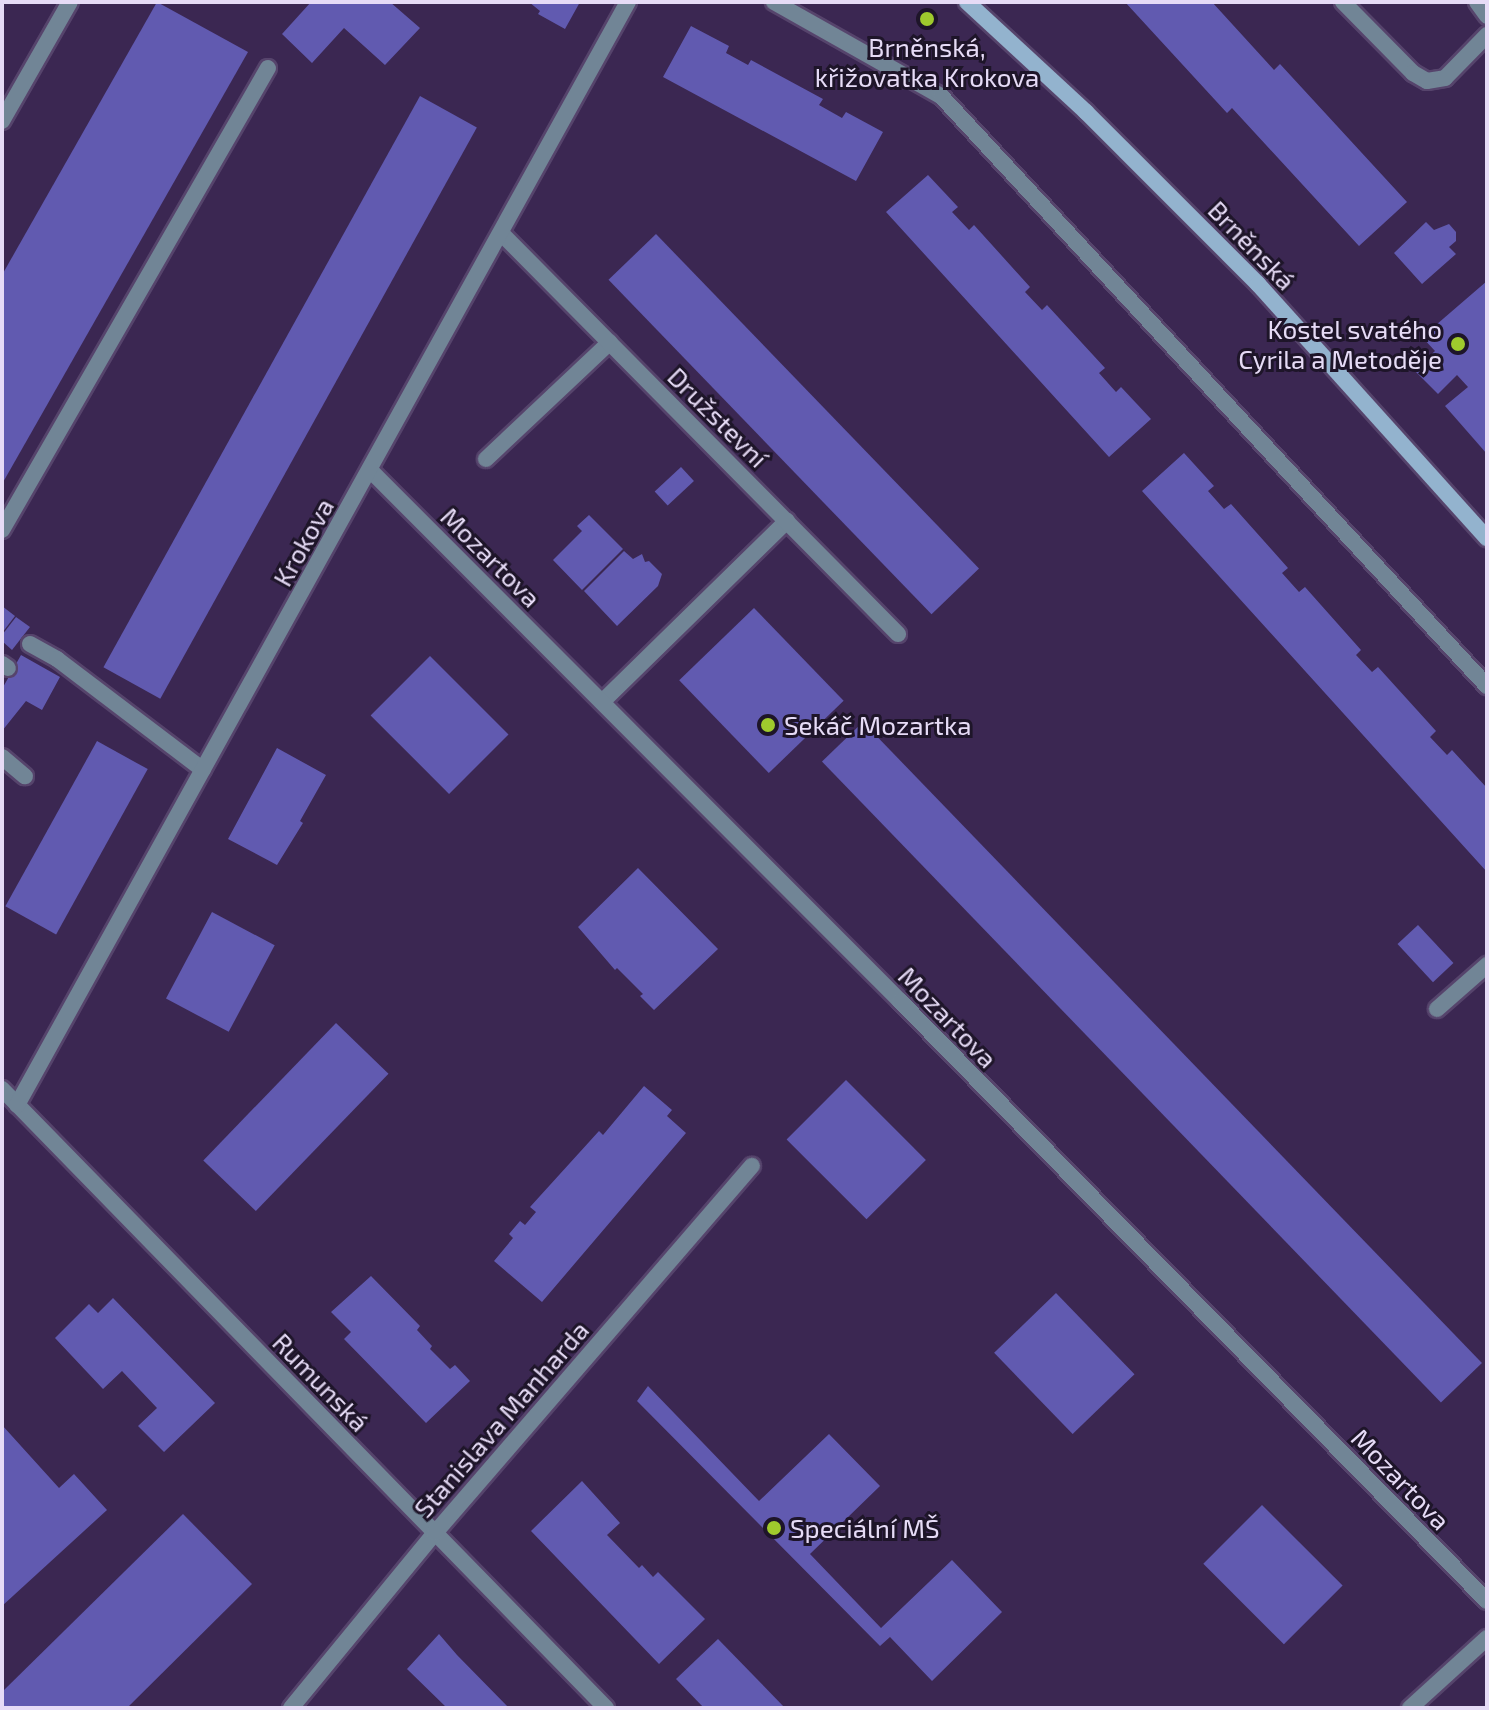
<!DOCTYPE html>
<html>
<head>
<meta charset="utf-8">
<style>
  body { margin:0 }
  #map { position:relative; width:1489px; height:1710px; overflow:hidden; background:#3b2752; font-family:"Exo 2",sans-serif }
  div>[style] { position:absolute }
  .building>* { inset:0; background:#615ab0; transform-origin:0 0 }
  .roads { filter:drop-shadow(2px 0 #56446c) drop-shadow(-2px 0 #56446c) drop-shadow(0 2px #56446c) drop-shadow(0 -2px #56446c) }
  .service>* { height:16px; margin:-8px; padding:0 8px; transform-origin:8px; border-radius:8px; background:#718596 }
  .minor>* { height:16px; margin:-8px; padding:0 8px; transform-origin:8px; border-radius:8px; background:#718596 }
  .secondary>* { height:16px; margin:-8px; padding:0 8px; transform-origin:8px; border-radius:8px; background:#93b3ce }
  .dots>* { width:22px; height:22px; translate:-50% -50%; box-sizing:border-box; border:4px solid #1e1529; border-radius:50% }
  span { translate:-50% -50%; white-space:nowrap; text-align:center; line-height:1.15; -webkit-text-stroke:6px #1e1529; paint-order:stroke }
  .poi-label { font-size:26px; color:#e6dbf6 }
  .right { translate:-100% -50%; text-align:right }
  .left { translate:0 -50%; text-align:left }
  .street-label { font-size:26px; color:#e6dbf6 }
  .frame { position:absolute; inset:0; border:4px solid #e6dbf6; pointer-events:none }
</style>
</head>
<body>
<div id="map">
  <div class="building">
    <div style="clip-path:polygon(157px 2px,248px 52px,2px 484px,2px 275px)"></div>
    <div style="clip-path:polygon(311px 2px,390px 2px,420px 28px,385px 65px,344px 28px,312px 63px,282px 34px)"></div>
    <div style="clip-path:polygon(529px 2px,580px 2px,565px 29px,538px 14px,540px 11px)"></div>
    <div style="clip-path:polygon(1125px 2px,1212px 2px,1274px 70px,1280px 64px,1407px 202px,1359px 246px,1232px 108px,1227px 113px)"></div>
    <div style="clip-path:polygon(691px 26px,729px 46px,726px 53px,748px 65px,751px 60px,823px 99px,819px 105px,842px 118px,846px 112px,883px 132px,856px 181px,663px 77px)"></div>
    <div style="left:420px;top:96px;width:65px;height:653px;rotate:29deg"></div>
    <div style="clip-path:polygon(928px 175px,958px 207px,952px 212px,969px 230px,974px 225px,1030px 287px,1025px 292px,1042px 310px,1047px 305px,1105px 368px,1099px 373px,1116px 392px,1121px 387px,1151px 419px,1109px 457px,886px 212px)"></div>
    <div style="clip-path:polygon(1426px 222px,1434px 230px,1449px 224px,1456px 232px,1456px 241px,1449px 247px,1456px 254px,1422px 284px,1394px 253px)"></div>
    <div style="left:656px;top:234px;width:465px;height:66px;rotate:46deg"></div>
    <div style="clip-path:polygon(1487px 281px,1487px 454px,1445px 406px,1468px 387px,1457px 375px,1438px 394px,1414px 370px,1435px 351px,1422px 337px)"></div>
    <div style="clip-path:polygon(1184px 453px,1214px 486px,1208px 491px,1224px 509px,1231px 504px,1288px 568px,1282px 573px,1299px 592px,1305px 587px,1361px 650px,1356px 655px,1372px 672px,1378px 667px,1436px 731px,1430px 737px,1447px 755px,1452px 750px,1487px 788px,1487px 872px,1142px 491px)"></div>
    <div style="left:681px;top:467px;width:19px;height:36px;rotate:47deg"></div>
    <div style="clip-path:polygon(589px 515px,623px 549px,582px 590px,553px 560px,582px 531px,577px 526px)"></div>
    <div style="clip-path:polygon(624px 551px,633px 559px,642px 554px,645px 562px,649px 561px,662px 574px,658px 586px,617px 626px,584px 591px)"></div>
    <div style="clip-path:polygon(2px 606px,15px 616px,2px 633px)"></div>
    <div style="left:754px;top:608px;width:129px;height:104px;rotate:46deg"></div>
    <div style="clip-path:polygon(16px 617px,30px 627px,12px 650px,2px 641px,2px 635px)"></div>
    <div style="clip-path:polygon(21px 655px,60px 677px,42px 710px,26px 701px,2px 731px,2px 689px)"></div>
    <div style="left:430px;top:656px;width:111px;height:84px;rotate:45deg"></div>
    <div style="left:863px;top:722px;width:891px;height:57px;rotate:46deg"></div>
    <div style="left:97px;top:741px;width:58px;height:189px;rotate:29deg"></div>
    <div style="clip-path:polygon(277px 748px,326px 775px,300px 821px,303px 823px,277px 865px,228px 839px)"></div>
    <div style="clip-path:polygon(638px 868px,718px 949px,654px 1010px,640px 996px,643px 994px,617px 968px,615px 970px,578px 927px)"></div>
    <div style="left:212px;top:912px;width:71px;height:98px;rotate:28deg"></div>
    <div style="left:1418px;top:925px;width:52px;height:28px;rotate:47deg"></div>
    <div style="left:336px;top:1023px;width:73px;height:191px;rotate:44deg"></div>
    <div style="left:846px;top:1080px;width:113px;height:84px;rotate:45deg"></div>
    <div style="clip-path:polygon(644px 1086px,672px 1110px,667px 1116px,686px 1133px,542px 1302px,494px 1261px,513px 1238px,509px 1234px,520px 1221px,525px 1225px,536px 1212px,530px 1207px,599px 1131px,603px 1135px)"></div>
    <div style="clip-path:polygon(371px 1276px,420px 1326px,417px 1330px,432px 1346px,430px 1349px,450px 1369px,455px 1365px,470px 1381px,426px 1423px,344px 1339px,351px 1332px,331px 1312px)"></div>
    <div style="left:1056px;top:1293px;width:113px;height:86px;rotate:46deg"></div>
    <div style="clip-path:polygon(113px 1298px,215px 1403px,164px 1452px,138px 1426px,157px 1408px,122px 1371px,103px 1389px,55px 1338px,89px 1304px,98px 1313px)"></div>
    <div style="clip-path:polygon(648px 1386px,759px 1501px,829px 1434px,880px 1486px,810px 1554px,881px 1628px,952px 1560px,1002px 1612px,932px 1681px,890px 1637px,880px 1646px,637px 1401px)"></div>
    <div style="clip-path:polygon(2px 1425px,59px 1488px,74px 1474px,107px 1510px,2px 1606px)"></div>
    <div style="clip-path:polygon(582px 1481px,620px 1523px,607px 1535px,639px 1568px,642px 1565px,653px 1577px,658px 1572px,705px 1619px,659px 1664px,531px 1531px)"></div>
    <div style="left:1262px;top:1505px;width:114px;height:83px;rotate:45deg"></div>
    <div style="clip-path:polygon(183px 1514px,252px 1584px,127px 1708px,2px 1708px,2px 1692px)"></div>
    <div style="clip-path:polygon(439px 1634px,457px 1655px,509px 1708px,447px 1708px,407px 1669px)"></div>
    <div style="clip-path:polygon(718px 1639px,785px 1708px,704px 1708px,676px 1679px)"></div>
  </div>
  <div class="roads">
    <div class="service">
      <div style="left:774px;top:2px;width:192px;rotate:29.4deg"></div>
      <div style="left:941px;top:96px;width:804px;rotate:47.22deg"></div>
      <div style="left:2px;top:121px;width:137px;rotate:-60.3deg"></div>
      <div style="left:486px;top:459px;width:170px;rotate:-43.3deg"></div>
      <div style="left:2px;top:530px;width:533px;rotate:-60.07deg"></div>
      <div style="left:30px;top:644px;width:31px;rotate:29deg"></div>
      <div style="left:57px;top:659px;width:183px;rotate:37.2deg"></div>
      <div style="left:2px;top:664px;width:7px;rotate:34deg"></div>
      <div style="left:602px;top:702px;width:259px;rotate:-44.4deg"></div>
      <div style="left:2px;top:757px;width:30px;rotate:40deg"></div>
      <div style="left:1437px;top:1009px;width:67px;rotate:-41.3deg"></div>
    </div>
    <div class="minor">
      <div style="left:1343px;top:2px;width:100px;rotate:45.4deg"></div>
      <div style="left:1413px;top:73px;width:16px;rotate:30deg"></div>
      <div style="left:1427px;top:81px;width:18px;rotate:-9deg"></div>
      <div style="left:1445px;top:78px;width:60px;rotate:-45.7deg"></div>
      <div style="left:1477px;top:2px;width:17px;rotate:54deg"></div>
      <div style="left:502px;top:234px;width:563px;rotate:45.29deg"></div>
      <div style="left:370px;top:470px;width:750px;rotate:45.05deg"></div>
      <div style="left:900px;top:1001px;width:839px;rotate:45.63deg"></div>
      <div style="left:2px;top:1089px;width:865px;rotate:45.7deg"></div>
      <div style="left:17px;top:1105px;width:1261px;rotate:-61.02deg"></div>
      <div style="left:291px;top:1708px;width:227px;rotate:-50.6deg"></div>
      <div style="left:435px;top:1533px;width:485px;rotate:-49.2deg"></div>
      <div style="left:1410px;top:1708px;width:104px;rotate:-42.3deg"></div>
    </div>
    <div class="secondary">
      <div style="left:967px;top:2px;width:162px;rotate:42.7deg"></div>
      <div style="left:1086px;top:112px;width:243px;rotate:45deg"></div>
      <div style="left:1258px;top:284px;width:342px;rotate:48deg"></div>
    </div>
  </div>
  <div class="dots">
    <div style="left:927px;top:19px;background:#9fca2d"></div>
    <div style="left:1458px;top:344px;background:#9fca2d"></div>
    <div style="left:768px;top:725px;background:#9fca2d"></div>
    <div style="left:774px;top:1528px;background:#9fca2d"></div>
  </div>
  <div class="poi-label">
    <span style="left:927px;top:62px">Brněnská,<br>křižovatka Krokova</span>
    <span class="right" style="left:1442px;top:344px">Kostel svatého<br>Cyrila a Metoděje</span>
    <span class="left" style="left:784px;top:725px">Sekáč Mozartka</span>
    <span class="left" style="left:790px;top:1528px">Speciální MŠ</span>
  </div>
  <div class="street-label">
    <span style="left:1252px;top:245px;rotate:46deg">Brněnská</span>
    <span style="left:718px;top:417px;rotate:45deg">Družstevní</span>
    <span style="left:303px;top:542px;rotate:-61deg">Krokova</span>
    <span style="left:491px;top:557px;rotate:45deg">Mozartova</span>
    <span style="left:948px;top:1017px;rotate:46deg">Mozartova</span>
    <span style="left:321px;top:1382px;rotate:46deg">Rumunská</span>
    <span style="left:501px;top:1419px;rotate:-49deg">Stanislava Manharda</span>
    <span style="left:1401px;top:1479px;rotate:46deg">Mozartova</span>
  </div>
  <div class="frame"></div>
</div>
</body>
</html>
